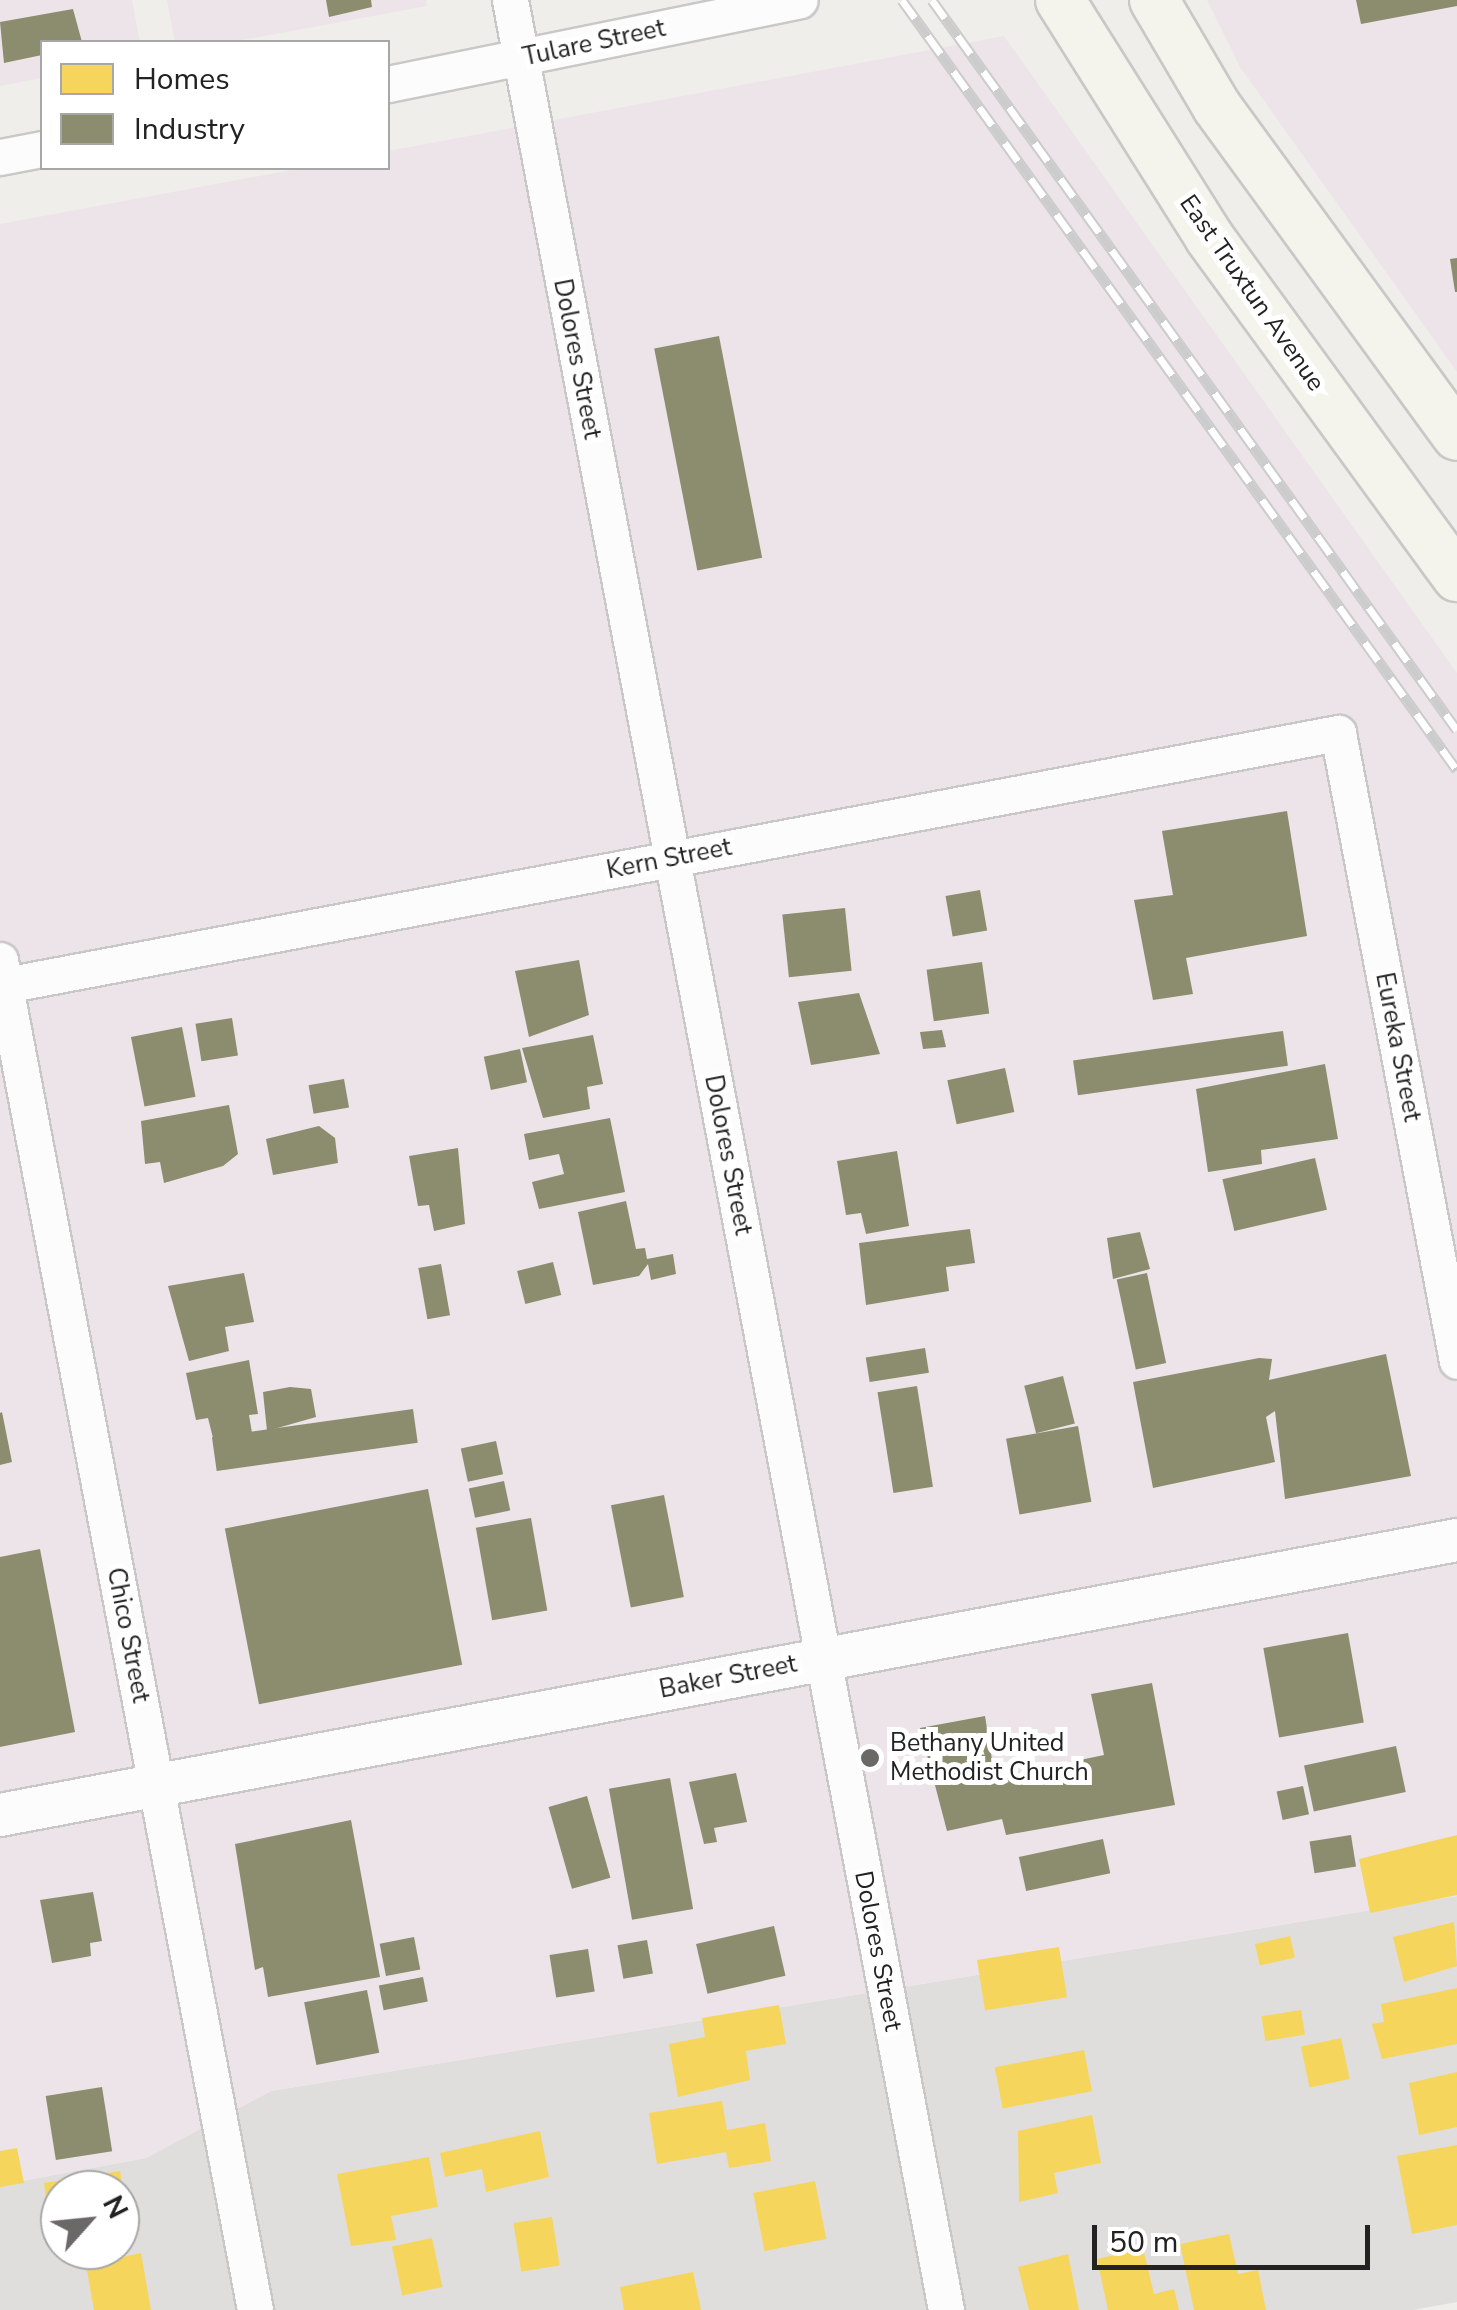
<!DOCTYPE html>
<html>
<head>
<meta charset="utf-8">
<style>
  body { margin:0 }
  #map { position:relative; width:1457px; height:2310px; overflow:hidden; background:#f0eeeb; font-family:"Nunito Sans",sans-serif }
  div>[style] { position:absolute }
  .residential>* { inset:0; background:#dfdedc }
  .industrial>* { inset:0; background:#ede4e9 }
  .homes>* { inset:0; background:#f6d55c; transform-origin:0 0 }
  .industry>* { inset:0; background:#8c8c6e; transform-origin:0 0 }
  .roads { filter:drop-shadow(2px 0 #c9c8c7) drop-shadow(-2px 0 #c9c8c7) drop-shadow(0 2px #c9c8c7) drop-shadow(0 -2px #c9c8c7) }
  .minor>* { height:35px; margin:-17.5px; padding:0 17.5px; transform-origin:17.5px; border-radius:17.5px; background:#fdfcfc }
  .tertiary>* { height:42px; margin:-21px; padding:0 21px; transform-origin:21px; border-radius:21px; background:#fdfcfc }
  .secondary>* { height:48px; margin:-24px; padding:0 24px; transform-origin:24px; border-radius:24px; background:#f4f4ed }
  .rail>* { height:11px; margin-top:-5.5px; transform-origin:0; background:repeating-linear-gradient(90deg,#fff 0 22px,#ccc 0 44px); box-sizing:border-box; border-block:2px solid #ccc }
  .dots>* { width:28px; height:28px; translate:-50% -50%; box-sizing:border-box; border:5px solid #fff; border-radius:50% }
  span { translate:-50% -50%; white-space:nowrap; text-align:center; line-height:1.15; -webkit-text-stroke:10px #fff; paint-order:stroke }
  .street-label { font-size:25px; color:#222 }
  .poi-label { font-size:25px; color:#222 }
  .left { translate:0 -50%; text-align:left }
  .legend { position:absolute; left:40px; top:40px; width:350px; height:130px; box-sizing:border-box; background:#fff; border:2px solid #a7a7a7; margin:0; padding:12px 18px; list-style:none; font-size:30px; color:#222 }
  .legend li { display:flex; align-items:center; gap:20px; height:50px }
  .legend b { width:50px; border:2px solid #a7a7a7 }
  .north { position:absolute; left:40px; top:2170px; width:100px; height:100px; box-sizing:border-box; background:#fff; border:2px solid #a7a7a7; border-radius:50%; rotate:63deg; font-size:28px; font-weight:700; line-height:40px; text-align:center; color:#222 }
  .north::after { content:''; display:block; margin:auto; width:35px; height:45px; background:#6a6968; clip-path:polygon(50% 0,100% 100%,50% 72%,0 100%) }
  .scale { position:absolute; left:1092px; top:2225px; width:278px; height:45px; box-sizing:border-box; border:5px solid #222; border-top:0; padding-left:12px; font-size:30px; line-height:35px; white-space:nowrap; color:#222; -webkit-text-stroke:8px #fff; paint-order:stroke }
</style>
</head>
<body>
<div id="map">
  <div class="residential">
    <div style="clip-path:polygon(evenodd,1457px 1896px,1457px 2302px,1413px 2310px,0 2310px,0 2185px,146px 2158px,271px 2091px,1457px 1896px,60px 2190px,120px 2190px,120px 2250px,60px 2250px,60px 2190px)"></div>
  </div>
  <div class="industrial">
    <div style="clip-path:polygon(0 0,132px 0,140px 42px,42px 42px,42px 78px,0 86px)"></div>
    <div style="clip-path:polygon(167px 0,426px 0,427px 6px,232px 42px,175px 42px)"></div>
    <div style="clip-path:polygon(1207px 0,1457px 0,1457px 372px,1240px 67px)"></div>
    <div style="clip-path:polygon(1004px 36px,1457px 673px,1457px 1896px,271px 2091px,146px 2158px,0 2185px,0 224px,302px 168px,388px 168px,388px 151px)"></div>
  </div>
  <div class="homes">
    <div style="clip-path:polygon(1457px 1835px,1457px 1895px,1370px 1913px,1359px 1859px)"></div>
    <div style="clip-path:polygon(1454px 1922px,1457px 1966px,1404px 1982px,1393px 1937px)"></div>
    <div style="left:1290px;top:1936px;width:22px;height:36px;rotate:77deg"></div>
    <div style="left:1059px;top:1947px;width:51px;height:83px;rotate:81deg"></div>
    <div style="clip-path:polygon(1457px 1988px,1457px 2044px,1382px 2059px,1372px 2024px,1384px 2022px,1381px 2004px)"></div>
    <div style="clip-path:polygon(779px 2005px,786px 2044px,746px 2051px,750px 2080px,678px 2097px,669px 2044px,705px 2037px,702px 2018px)"></div>
    <div style="left:1301px;top:2010px;width:25px;height:40px;rotate:81deg"></div>
    <div style="left:1341px;top:2038px;width:42px;height:41px;rotate:78deg"></div>
    <div style="left:1084px;top:2050px;width:42px;height:91px;rotate:79deg"></div>
    <div style="clip-path:polygon(1457px 2072px,1457px 2127px,1419px 2135px,1409px 2083px)"></div>
    <div style="clip-path:polygon(722px 2101px,727px 2130px,765px 2123px,771px 2161px,729px 2168px,726px 2152px,657px 2164px,649px 2113px)"></div>
    <div style="clip-path:polygon(1092px 2115px,1101px 2163px,1054px 2173px,1058px 2193px,1019px 2202px,1018px 2131px)"></div>
    <div style="clip-path:polygon(540px 2131px,549px 2177px,486px 2192px,482px 2169px,445px 2177px,440px 2153px)"></div>
    <div style="clip-path:polygon(1457px 2145px,1457px 2225px,1412px 2234px,1397px 2156px)"></div>
    <div style="clip-path:polygon(17px 2148px,24px 2183px,0 2187px,0 2151px)"></div>
    <div style="clip-path:polygon(429px 2157px,438px 2207px,391px 2216px,396px 2240px,351px 2246px,337px 2174px)"></div>
    <div style="clip-path:polygon(120px 2171px,128px 2220px,120px 2223px,120px 2190px,60px 2190px,60px 2250px,53px 2251px,44px 2183px)"></div>
    <div style="left:815px;top:2181px;width:59px;height:63px;rotate:79deg"></div>
    <div style="left:552px;top:2217px;width:49px;height:39px;rotate:81deg"></div>
    <div style="clip-path:polygon(1229px 2234px,1238px 2274px,1258px 2270px,1266px 2310px,1194px 2310px,1180px 2244px)"></div>
    <div style="left:432px;top:2238px;width:50px;height:41px;rotate:78deg"></div>
    <div style="clip-path:polygon(1143px 2248px,1154px 2294px,1174px 2289px,1179px 2310px,1108px 2310px,1097px 2259px)"></div>
    <div style="clip-path:polygon(141px 2253px,151px 2310px,94px 2310px,86px 2265px)"></div>
    <div style="clip-path:polygon(1068px 2254px,1079px 2310px,1029px 2310px,1018px 2267px)"></div>
    <div style="clip-path:polygon(693px 2272px,701px 2310px,624px 2310px,620px 2287px)"></div>
  </div>
  <div class="industry">
    <div style="clip-path:polygon(326px 0,371px 0,372px 7px,329px 17px)"></div>
    <div style="clip-path:polygon(1356px 0,1457px 0,1457px 6px,1361px 24px)"></div>
    <div style="clip-path:polygon(73px 9px,82px 42px,42px 42px,42px 55px,4px 63px,0 22px)"></div>
    <div style="clip-path:polygon(1457px 258px,1457px 292px,1455px 292px,1450px 259px)"></div>
    <div style="left:719px;top:336px;width:226px;height:66px;rotate:79deg"></div>
    <div style="clip-path:polygon(1287px 811px,1307px 936px,1186px 958px,1193px 994px,1153px 1000px,1134px 900px,1173px 895px,1162px 831px)"></div>
    <div style="left:980px;top:890px;width:41px;height:35px;rotate:80deg"></div>
    <div style="left:845px;top:908px;width:63px;height:63px;rotate:84deg"></div>
    <div style="clip-path:polygon(579px 960px,589px 1015px,529px 1037px,515px 971px)"></div>
    <div style="left:982px;top:962px;width:52px;height:56px;rotate:82deg"></div>
    <div style="clip-path:polygon(859px 993px,880px 1054px,811px 1065px,798px 1002px)"></div>
    <div style="left:232px;top:1018px;width:38px;height:37px;rotate:81deg"></div>
    <div style="left:182px;top:1027px;width:71px;height:52px;rotate:79deg"></div>
    <div style="clip-path:polygon(942px 1030px,946px 1047px,923px 1049px,920px 1032px)"></div>
    <div style="left:1283px;top:1031px;width:35px;height:212px;rotate:82deg"></div>
    <div style="clip-path:polygon(593px 1035px,603px 1084px,587px 1087px,590px 1109px,543px 1118px,522px 1048px)"></div>
    <div style="left:520px;top:1049px;width:34px;height:37px;rotate:78deg"></div>
    <div style="clip-path:polygon(1325px 1064px,1338px 1139px,1261px 1150px,1262px 1164px,1208px 1172px,1196px 1089px)"></div>
    <div style="left:1005px;top:1068px;width:45px;height:59px;rotate:78deg"></div>
    <div style="left:344px;top:1079px;width:29px;height:36px;rotate:80deg"></div>
    <div style="clip-path:polygon(229px 1105px,238px 1154px,223px 1166px,164px 1183px,160px 1162px,145px 1164px,141px 1121px)"></div>
    <div style="clip-path:polygon(610px 1118px,625px 1192px,539px 1209px,532px 1182px,564px 1174px,559px 1154px,529px 1160px,524px 1134px)"></div>
    <div style="clip-path:polygon(319px 1126px,335px 1138px,338px 1163px,273px 1175px,266px 1139px)"></div>
    <div style="clip-path:polygon(458px 1148px,465px 1224px,434px 1231px,429px 1205px,418px 1206px,409px 1156px)"></div>
    <div style="clip-path:polygon(897px 1151px,909px 1226px,866px 1234px,861px 1213px,846px 1215px,837px 1161px)"></div>
    <div style="left:1315px;top:1158px;width:53px;height:95px;rotate:77deg"></div>
    <div style="clip-path:polygon(626px 1201px,636px 1249px,645px 1248px,647px 1259px,673px 1254px,676px 1274px,651px 1280px,648px 1264px,639px 1276px,593px 1285px,578px 1212px)"></div>
    <div style="clip-path:polygon(970px 1229px,975px 1263px,946px 1267px,949px 1291px,866px 1305px,859px 1243px)"></div>
    <div style="clip-path:polygon(1140px 1232px,1150px 1269px,1113px 1279px,1107px 1238px)"></div>
    <div style="left:553px;top:1262px;width:34px;height:37px;rotate:76deg"></div>
    <div style="left:441px;top:1264px;width:52px;height:23px;rotate:80deg"></div>
    <div style="clip-path:polygon(244px 1273px,254px 1322px,225px 1327px,229px 1351px,189px 1361px,168px 1286px)"></div>
    <div style="left:1147px;top:1273px;width:92px;height:31px;rotate:78deg"></div>
    <div style="left:925px;top:1348px;width:25px;height:60px;rotate:81deg"></div>
    <div style="clip-path:polygon(1386px 1354px,1411px 1476px,1285px 1499px,1275px 1411px,1266px 1417px,1275px 1462px,1153px 1488px,1133px 1382px,1259px 1358px,1272px 1359px,1269px 1380px)"></div>
    <div style="clip-path:polygon(249px 1360px,258px 1414px,249px 1415px,252px 1433px,214px 1442px,208px 1418px,196px 1420px,186px 1373px)"></div>
    <div style="left:1063px;top:1376px;width:49px;height:40px;rotate:76deg"></div>
    <div style="left:917px;top:1386px;width:102px;height:40px;rotate:81deg"></div>
    <div style="clip-path:polygon(290px 1387px,311px 1389px,316px 1417px,267px 1431px,263px 1392px)"></div>
    <div style="left:413px;top:1409px;width:34px;height:203px;rotate:82deg"></div>
    <div style="clip-path:polygon(2px 1412px,12px 1462px,0 1465px,0 1413px)"></div>
    <div style="left:1078px;top:1426px;width:77px;height:73px;rotate:80deg"></div>
    <div style="left:496px;top:1441px;width:34px;height:36px;rotate:78deg"></div>
    <div style="left:504px;top:1481px;width:30px;height:36px;rotate:78deg"></div>
    <div style="left:428px;top:1489px;width:179px;height:207px;rotate:79deg"></div>
    <div style="left:664px;top:1495px;width:104px;height:54px;rotate:79deg"></div>
    <div style="left:531px;top:1518px;width:94px;height:56px;rotate:80deg"></div>
    <div style="clip-path:polygon(40px 1549px,75px 1732px,0 1747px,0 1557px)"></div>
    <div style="left:1348px;top:1633px;width:91px;height:86px;rotate:80deg"></div>
    <div style="clip-path:polygon(1152px 1683px,1175px 1805px,1006px 1835px,1002px 1819px,947px 1831px,920px 1728px,985px 1716px,995px 1778px,1104px 1755px,1091px 1694px)"></div>
    <div style="left:1396px;top:1746px;width:47px;height:94px;rotate:78deg"></div>
    <div style="clip-path:polygon(736px 1773px,747px 1822px,714px 1828px,717px 1842px,704px 1844px,689px 1782px)"></div>
    <div style="left:670px;top:1778px;width:133px;height:62px;rotate:80deg"></div>
    <div style="left:1303px;top:1786px;width:29px;height:27px;rotate:78deg"></div>
    <div style="left:587px;top:1796px;width:85px;height:40px;rotate:74deg"></div>
    <div style="clip-path:polygon(351px 1820px,380px 1977px,268px 1997px,263px 1967px,255px 1970px,235px 1844px)"></div>
    <div style="left:1351px;top:1835px;width:32px;height:42px;rotate:81deg"></div>
    <div style="left:1103px;top:1839px;width:35px;height:86px;rotate:78deg"></div>
    <div style="clip-path:polygon(93px 1892px,102px 1941px,90px 1943px,91px 1956px,52px 1963px,40px 1900px)"></div>
    <div style="left:774px;top:1926px;width:51px;height:80px;rotate:77deg"></div>
    <div style="left:414px;top:1937px;width:33px;height:35px;rotate:79deg"></div>
    <div style="left:647px;top:1940px;width:34px;height:30px;rotate:80deg"></div>
    <div style="left:588px;top:1949px;width:43px;height:39px;rotate:81deg"></div>
    <div style="left:423px;top:1977px;width:25px;height:45px;rotate:79deg"></div>
    <div style="left:367px;top:1990px;width:64px;height:64px;rotate:79deg"></div>
    <div style="left:102px;top:2087px;width:65px;height:57px;rotate:81deg"></div>
  </div>
  <div class="roads">
    <div class="minor">
      <div style="left:510px;top:0;width:2351px;rotate:79.31deg"></div>
      <div style="left:388px;top:84px;width:420px;rotate:-11.5deg"></div>
      <div style="left:0;top:157px;width:43px;rotate:-10.8deg"></div>
      <div style="left:0;top:960px;width:1374px;rotate:79.3deg"></div>
      <div style="left:0;top:986px;width:1362px;rotate:-10.71deg"></div>
      <div style="left:1338px;top:733px;width:639px;rotate:79.27deg"></div>
    </div>
    <div class="tertiary">
      <div style="left:0;top:1815px;width:1483px;rotate:-10.69deg"></div>
    </div>
    <div class="secondary">
      <div style="left:1060px;top:0;width:280px;rotate:57.8deg"></div>
      <div style="left:1209px;top:237px;width:421px;rotate:53.9deg"></div>
      <div style="left:1154px;top:0;width:124px;rotate:59.5deg"></div>
      <div style="left:1217px;top:107px;width:407px;rotate:53.9deg"></div>
    </div>
  </div>
  <div class="rail">
    <div style="left:902px;top:0;width:949px;rotate:54.22deg"></div>
    <div style="left:932px;top:0;width:899px;rotate:54.28deg"></div>
  </div>
  <div class="dots">
    <div style="left:870px;top:1758px;background:#6a6968"></div>
  </div>
  <div class="street-label">
    <span style="left:594px;top:43px;rotate:-12deg">Tulare Street</span>
    <span style="left:1252px;top:293px;rotate:55deg">East Truxtun Avenue</span>
    <span style="left:577px;top:359px;rotate:79deg">Dolores Street</span>
    <span style="left:669px;top:859px;rotate:-11deg">Kern Street</span>
    <span style="left:1398px;top:1047px;rotate:79deg">Eureka Street</span>
    <span style="left:728px;top:1155px;rotate:79deg">Dolores Street</span>
    <span style="left:128px;top:1635px;rotate:79deg">Chico Street</span>
    <span style="left:728px;top:1677px;rotate:-11deg">Baker Street</span>
    <span style="left:878px;top:1951px;rotate:79deg">Dolores Street</span>
  </div>
  <div class="poi-label">
    <span class="left" style="left:890px;top:1758px">Bethany United<br>Methodist Church</span>
  </div>
  <ul class="legend">
  <li><b style="height:28px;background:#f6d55c"></b>Homes</li>
  <li><b style="height:28px;background:#8c8c6e"></b>Industry</li>
  </ul>
  <div class="north">N</div>
  <div class="scale">50 m</div>
</div>
</body>
</html>
